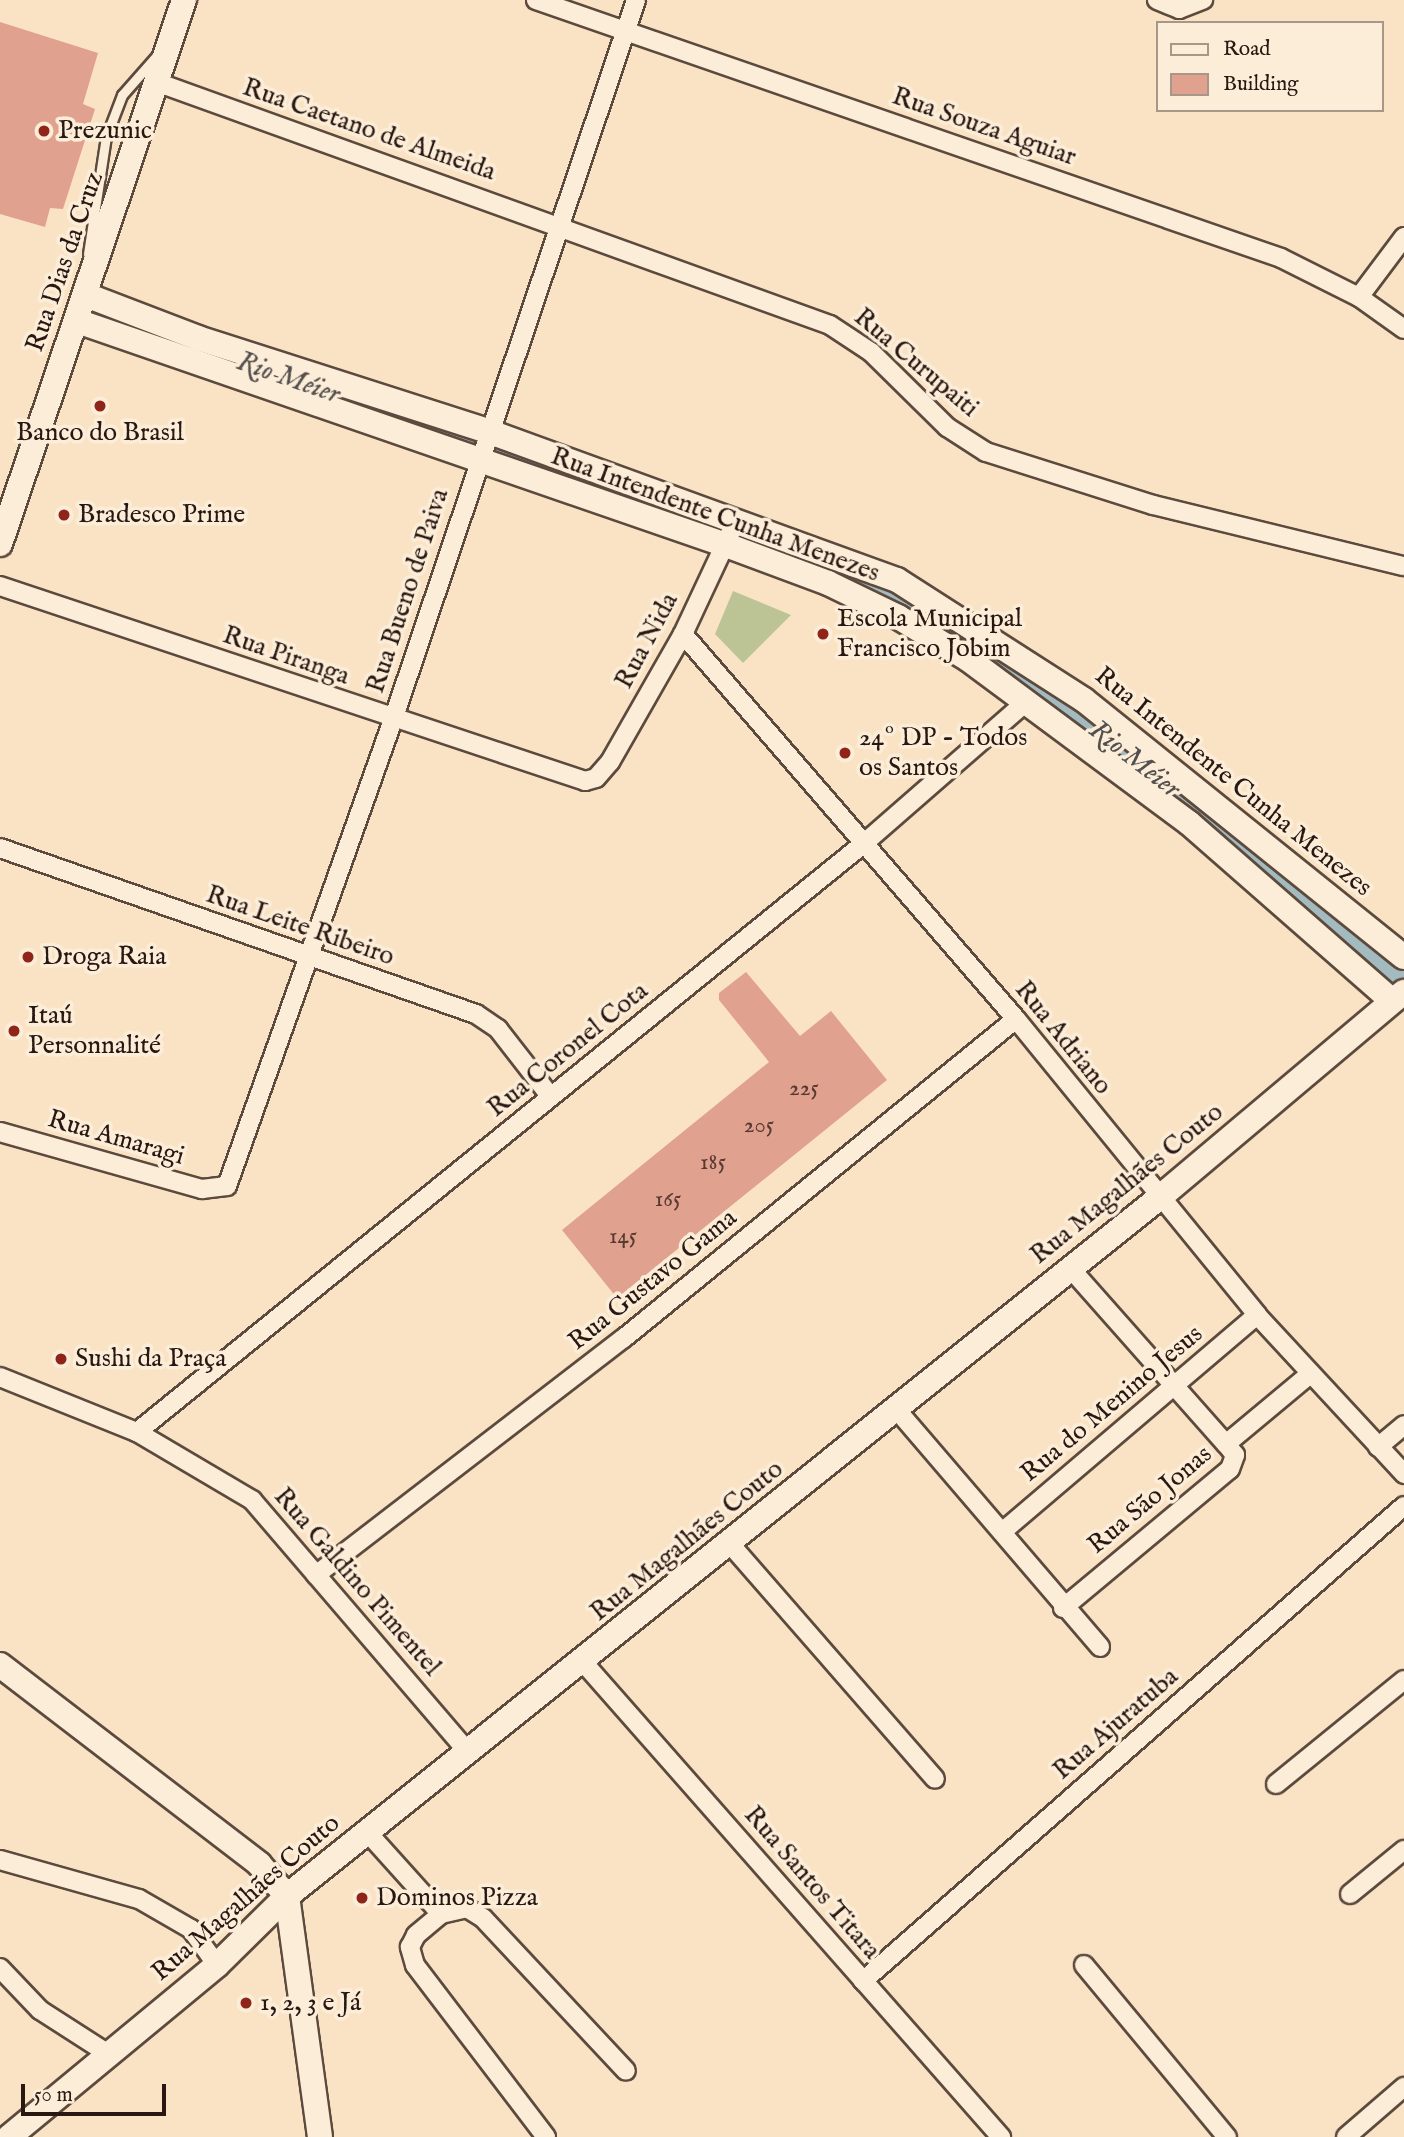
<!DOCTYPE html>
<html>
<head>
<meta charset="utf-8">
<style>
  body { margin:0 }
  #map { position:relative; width:1404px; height:2137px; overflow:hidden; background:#fae3c4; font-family:"IM FELL English",serif }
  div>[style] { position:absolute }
  .green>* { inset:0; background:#bcc495 }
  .river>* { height:35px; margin:-17.5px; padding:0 17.5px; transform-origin:17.5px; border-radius:17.5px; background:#a3bbbf }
  .building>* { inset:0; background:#e1a18f }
  .roads { filter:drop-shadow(2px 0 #5d4a3e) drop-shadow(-2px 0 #5d4a3e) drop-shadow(0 2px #5d4a3e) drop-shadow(0 -2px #5d4a3e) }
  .lane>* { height:9px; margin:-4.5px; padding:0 4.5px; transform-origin:4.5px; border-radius:4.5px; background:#fcedd9 }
  .street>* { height:18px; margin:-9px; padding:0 9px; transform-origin:9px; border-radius:9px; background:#fcedd9 }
  .secondary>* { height:24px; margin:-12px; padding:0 12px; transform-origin:12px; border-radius:12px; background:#fcedd9 }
  .dots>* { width:19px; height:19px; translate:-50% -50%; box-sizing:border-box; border:4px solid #fcedd9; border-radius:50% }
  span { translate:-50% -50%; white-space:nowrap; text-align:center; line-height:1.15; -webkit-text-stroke:7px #fcedd9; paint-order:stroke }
  .number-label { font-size:23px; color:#573a30 }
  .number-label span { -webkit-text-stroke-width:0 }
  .street-label { font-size:26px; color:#291711 }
  .poi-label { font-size:26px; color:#291711 }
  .left { translate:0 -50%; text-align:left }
  .water-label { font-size:28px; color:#54504e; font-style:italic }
  .legend { position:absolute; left:1156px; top:21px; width:228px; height:91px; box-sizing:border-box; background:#fcedd9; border:2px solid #a89789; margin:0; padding:9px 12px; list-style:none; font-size:21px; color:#291711 }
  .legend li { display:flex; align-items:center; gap:14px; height:35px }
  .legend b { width:35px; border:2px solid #a89789 }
  .scale { position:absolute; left:21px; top:2084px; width:145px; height:32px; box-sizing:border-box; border:4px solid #291711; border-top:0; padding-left:9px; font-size:21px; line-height:24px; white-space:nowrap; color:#291711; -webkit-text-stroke:5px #fcedd9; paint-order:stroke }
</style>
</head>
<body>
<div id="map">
  <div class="green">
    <div style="clip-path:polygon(733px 591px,791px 615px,743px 663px,715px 634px)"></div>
  </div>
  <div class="river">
    <div style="left:109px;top:317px;width:63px;rotate:19.6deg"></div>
    <div style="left:261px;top:370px;width:218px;rotate:19deg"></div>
    <div style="left:503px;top:454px;width:191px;rotate:19.3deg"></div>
    <div style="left:851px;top:576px;width:65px;rotate:24.6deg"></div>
    <div style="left:910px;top:603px;width:158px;rotate:32.9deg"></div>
    <div style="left:1043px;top:689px;width:224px;rotate:37.7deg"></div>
    <div style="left:1220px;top:826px;width:230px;rotate:41.1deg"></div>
  </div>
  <div class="building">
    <div style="clip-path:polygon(0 22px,98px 53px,83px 104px,95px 109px,63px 209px,50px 208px,45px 227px,0 214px)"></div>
    <div style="clip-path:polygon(746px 972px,800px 1036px,831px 1011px,887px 1080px,617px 1298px,562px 1230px,769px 1062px,719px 1000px,719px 993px)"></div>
  </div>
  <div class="roads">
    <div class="lane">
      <div style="left:88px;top:254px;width:118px;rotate:-81.3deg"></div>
      <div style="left:106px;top:137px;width:45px;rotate:-69.1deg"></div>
      <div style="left:122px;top:95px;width:56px;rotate:-48.6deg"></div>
    </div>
    <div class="street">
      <div style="left:536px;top:0;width:788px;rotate:19.1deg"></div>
      <div style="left:1281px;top:258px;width:87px;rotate:26.6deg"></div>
      <div style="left:1359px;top:297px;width:55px;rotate:35.4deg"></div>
      <div style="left:1157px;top:0;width:24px;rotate:22deg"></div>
      <div style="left:1179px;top:9px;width:26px;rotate:-21deg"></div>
      <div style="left:159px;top:83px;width:713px;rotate:19.83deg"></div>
      <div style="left:830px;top:325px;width:49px;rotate:33.4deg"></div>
      <div style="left:871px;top:352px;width:107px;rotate:44.6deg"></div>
      <div style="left:947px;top:427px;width:46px;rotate:32.7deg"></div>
      <div style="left:986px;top:452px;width:175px;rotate:17.6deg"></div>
      <div style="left:1153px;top:505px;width:258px;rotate:13.7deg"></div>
      <div style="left:1359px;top:297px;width:75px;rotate:-53.1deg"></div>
      <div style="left:0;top:586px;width:617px;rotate:18.43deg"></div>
      <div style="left:585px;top:781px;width:11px;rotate:-15deg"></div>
      <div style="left:596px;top:778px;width:21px;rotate:-49deg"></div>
      <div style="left:610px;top:762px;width:147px;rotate:-60.3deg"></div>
      <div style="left:683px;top:634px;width:123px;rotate:-64.9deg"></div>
      <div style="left:683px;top:634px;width:509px;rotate:49.14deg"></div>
      <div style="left:1016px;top:1019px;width:382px;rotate:50.8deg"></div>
      <div style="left:1257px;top:1315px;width:217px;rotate:47.2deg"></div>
      <div style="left:0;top:848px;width:504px;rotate:19.23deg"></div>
      <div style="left:476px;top:1014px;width:27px;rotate:34deg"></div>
      <div style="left:498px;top:1029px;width:86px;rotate:52.1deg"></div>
      <div style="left:0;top:1132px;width:210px;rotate:15.8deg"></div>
      <div style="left:202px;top:1189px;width:25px;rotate:-7deg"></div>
      <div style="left:227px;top:1186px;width:495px;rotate:-70.4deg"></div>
      <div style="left:393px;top:720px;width:760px;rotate:-71.35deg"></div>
      <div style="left:1071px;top:1269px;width:234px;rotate:48.5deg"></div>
      <div style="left:0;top:1377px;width:148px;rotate:21.9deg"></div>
      <div style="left:137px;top:1432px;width:134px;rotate:30.6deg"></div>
      <div style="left:252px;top:1500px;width:332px;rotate:49.4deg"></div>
      <div style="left:897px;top:1410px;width:312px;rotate:49.4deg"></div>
      <div style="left:137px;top:1432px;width:933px;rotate:-39deg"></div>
      <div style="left:862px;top:845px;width:219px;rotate:-41.1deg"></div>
      <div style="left:1378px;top:1447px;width:34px;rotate:-40deg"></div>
      <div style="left:1002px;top:1532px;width:335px;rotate:-40.4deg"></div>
      <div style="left:731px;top:1545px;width:310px;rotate:48.9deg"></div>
      <div style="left:316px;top:1575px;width:389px;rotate:-37.6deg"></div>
      <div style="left:624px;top:1338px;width:505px;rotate:-39.14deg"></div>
      <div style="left:1063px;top:1608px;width:217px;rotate:-39.8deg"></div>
      <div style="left:1230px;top:1469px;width:15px;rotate:-70deg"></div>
      <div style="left:1235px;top:1455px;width:14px;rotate:-129deg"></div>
      <div style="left:1226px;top:1444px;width:109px;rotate:-39.8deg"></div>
      <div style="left:583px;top:1662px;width:633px;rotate:48.65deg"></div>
      <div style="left:1276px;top:1784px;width:165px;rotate:-39.1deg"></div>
      <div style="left:368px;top:1833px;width:109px;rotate:48deg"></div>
      <div style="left:0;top:1860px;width:144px;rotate:15.7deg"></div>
      <div style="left:139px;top:1899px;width:60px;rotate:30deg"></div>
      <div style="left:191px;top:1929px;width:44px;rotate:54.2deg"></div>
      <div style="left:1350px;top:1894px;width:70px;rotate:-39.2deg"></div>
      <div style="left:1084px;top:1965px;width:224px;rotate:50.3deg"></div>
      <div style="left:0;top:1968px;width:58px;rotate:46.4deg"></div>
      <div style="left:40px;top:2010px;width:80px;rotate:32.7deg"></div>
      <div style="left:863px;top:1981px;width:720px;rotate:-41.28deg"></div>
      <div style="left:546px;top:2137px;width:216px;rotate:-127.3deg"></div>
      <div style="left:415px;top:1965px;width:19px;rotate:-106deg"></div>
      <div style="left:410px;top:1947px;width:13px;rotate:-63deg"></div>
      <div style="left:416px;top:1935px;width:33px;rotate:-40deg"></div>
      <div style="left:441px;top:1914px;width:27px;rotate:-13deg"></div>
      <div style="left:467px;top:1908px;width:19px;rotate:32deg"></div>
      <div style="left:483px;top:1918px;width:209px;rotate:46.9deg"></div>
      <div style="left:1346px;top:2137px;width:77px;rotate:-40.8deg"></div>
    </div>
    <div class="secondary">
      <div style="left:86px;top:295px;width:120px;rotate:21deg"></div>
      <div style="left:198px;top:338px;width:307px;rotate:17.8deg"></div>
      <div style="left:490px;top:432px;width:433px;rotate:20deg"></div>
      <div style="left:897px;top:580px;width:222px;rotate:32.7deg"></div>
      <div style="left:1084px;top:700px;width:410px;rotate:38.8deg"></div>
      <div style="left:77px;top:321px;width:687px;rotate:19.04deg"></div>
      <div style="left:726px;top:545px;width:109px;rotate:20.4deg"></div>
      <div style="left:828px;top:583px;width:78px;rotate:25.9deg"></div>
      <div style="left:898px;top:617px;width:82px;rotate:31deg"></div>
      <div style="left:968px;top:659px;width:275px;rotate:36.6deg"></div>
      <div style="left:1189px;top:823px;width:270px;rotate:41.2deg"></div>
      <div style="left:0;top:544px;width:574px;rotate:-71.31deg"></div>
      <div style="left:0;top:1665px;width:327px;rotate:37.5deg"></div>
      <div style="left:259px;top:1864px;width:43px;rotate:48.8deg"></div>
      <div style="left:287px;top:1896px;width:243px;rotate:82.2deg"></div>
      <div style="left:9px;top:2137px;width:270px;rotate:-39.6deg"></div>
      <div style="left:217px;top:1965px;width:98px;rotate:-44.6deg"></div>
      <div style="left:287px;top:1896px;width:1117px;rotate:-38.68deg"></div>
      <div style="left:1159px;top:1198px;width:320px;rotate:-40.1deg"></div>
    </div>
  </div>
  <div class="dots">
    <div style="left:44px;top:131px;background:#8f2418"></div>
    <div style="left:100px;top:406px;background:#8f2418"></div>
    <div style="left:64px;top:515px;background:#8f2418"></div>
    <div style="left:823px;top:634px;background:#8f2418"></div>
    <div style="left:845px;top:753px;background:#8f2418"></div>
    <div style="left:28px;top:957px;background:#8f2418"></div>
    <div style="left:14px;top:1031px;background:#8f2418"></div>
    <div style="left:61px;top:1359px;background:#8f2418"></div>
    <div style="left:362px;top:1898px;background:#8f2418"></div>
    <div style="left:246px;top:2003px;background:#8f2418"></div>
  </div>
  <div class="number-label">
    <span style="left:804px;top:1089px">225</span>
    <span style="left:759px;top:1126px">205</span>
    <span style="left:713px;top:1163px">185</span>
    <span style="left:668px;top:1200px">165</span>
    <span style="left:623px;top:1237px">145</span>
  </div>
  <div class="street-label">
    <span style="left:984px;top:127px;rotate:19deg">Rua Souza Aguiar</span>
    <span style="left:369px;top:130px;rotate:19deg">Rua Caetano de Almeida</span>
    <span style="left:65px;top:262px;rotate:-71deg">Rua Dias da Cruz</span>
    <span style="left:916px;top:363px;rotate:40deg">Rua Curupaiti</span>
    <span style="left:715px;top:515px;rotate:20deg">Rua Intendente Cunha Menezes</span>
    <span style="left:408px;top:591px;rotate:-72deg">Rua Bueno de Paiva</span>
    <span style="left:647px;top:641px;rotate:-62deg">Rua Nida</span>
    <span style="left:286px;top:656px;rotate:19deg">Rua Piranga</span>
    <span style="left:1233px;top:782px;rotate:39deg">Rua Intendente Cunha Menezes</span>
    <span style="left:300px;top:926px;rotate:19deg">Rua Leite Ribeiro</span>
    <span style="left:1063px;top:1038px;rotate:51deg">Rua Adriano</span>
    <span style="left:568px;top:1050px;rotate:-39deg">Rua Coronel Cota</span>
    <span style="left:116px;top:1138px;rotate:16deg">Rua Amaragi</span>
    <span style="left:1127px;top:1184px;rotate:-39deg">Rua Magalhães Couto</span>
    <span style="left:653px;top:1280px;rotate:-39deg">Rua Gustavo Gama</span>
    <span style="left:1112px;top:1404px;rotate:-40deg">Rua do Menino Jesus</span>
    <span style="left:1150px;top:1500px;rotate:-40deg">Rua São Jonas</span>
    <span style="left:687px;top:1541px;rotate:-39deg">Rua Magalhães Couto</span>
    <span style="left:357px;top:1582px;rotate:49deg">Rua Galdino Pimentel</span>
    <span style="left:1116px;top:1724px;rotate:-41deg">Rua Ajuratuba</span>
    <span style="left:812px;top:1883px;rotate:49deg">Rua Santos Titara</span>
    <span style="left:246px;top:1898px;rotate:-41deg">Rua Magalhães Couto</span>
  </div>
  <div class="poi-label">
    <span class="left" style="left:58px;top:131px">Prezunic</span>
    <span style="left:100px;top:433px">Banco do Brasil</span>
    <span class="left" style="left:78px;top:515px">Bradesco Prime</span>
    <span class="left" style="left:837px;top:634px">Escola Municipal<br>Francisco Jobim</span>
    <span class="left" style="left:859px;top:753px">24º DP - Todos<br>os Santos</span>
    <span class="left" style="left:42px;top:957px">Droga Raia</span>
    <span class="left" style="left:28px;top:1031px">Itaú<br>Personnalité</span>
    <span class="left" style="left:75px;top:1359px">Sushi da Praça</span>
    <span class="left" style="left:376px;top:1898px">Dominos Pizza</span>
    <span class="left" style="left:260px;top:2003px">1, 2, 3 e Já</span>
  </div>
  <div class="water-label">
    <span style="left:288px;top:379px;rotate:19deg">Rio Méier</span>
    <span style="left:1134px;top:760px;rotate:38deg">Rio Méier</span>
  </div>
  <ul class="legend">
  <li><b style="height:9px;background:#fcedd9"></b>Road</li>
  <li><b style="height:19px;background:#e1a18f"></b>Building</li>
  </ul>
  <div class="scale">50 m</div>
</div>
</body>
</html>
